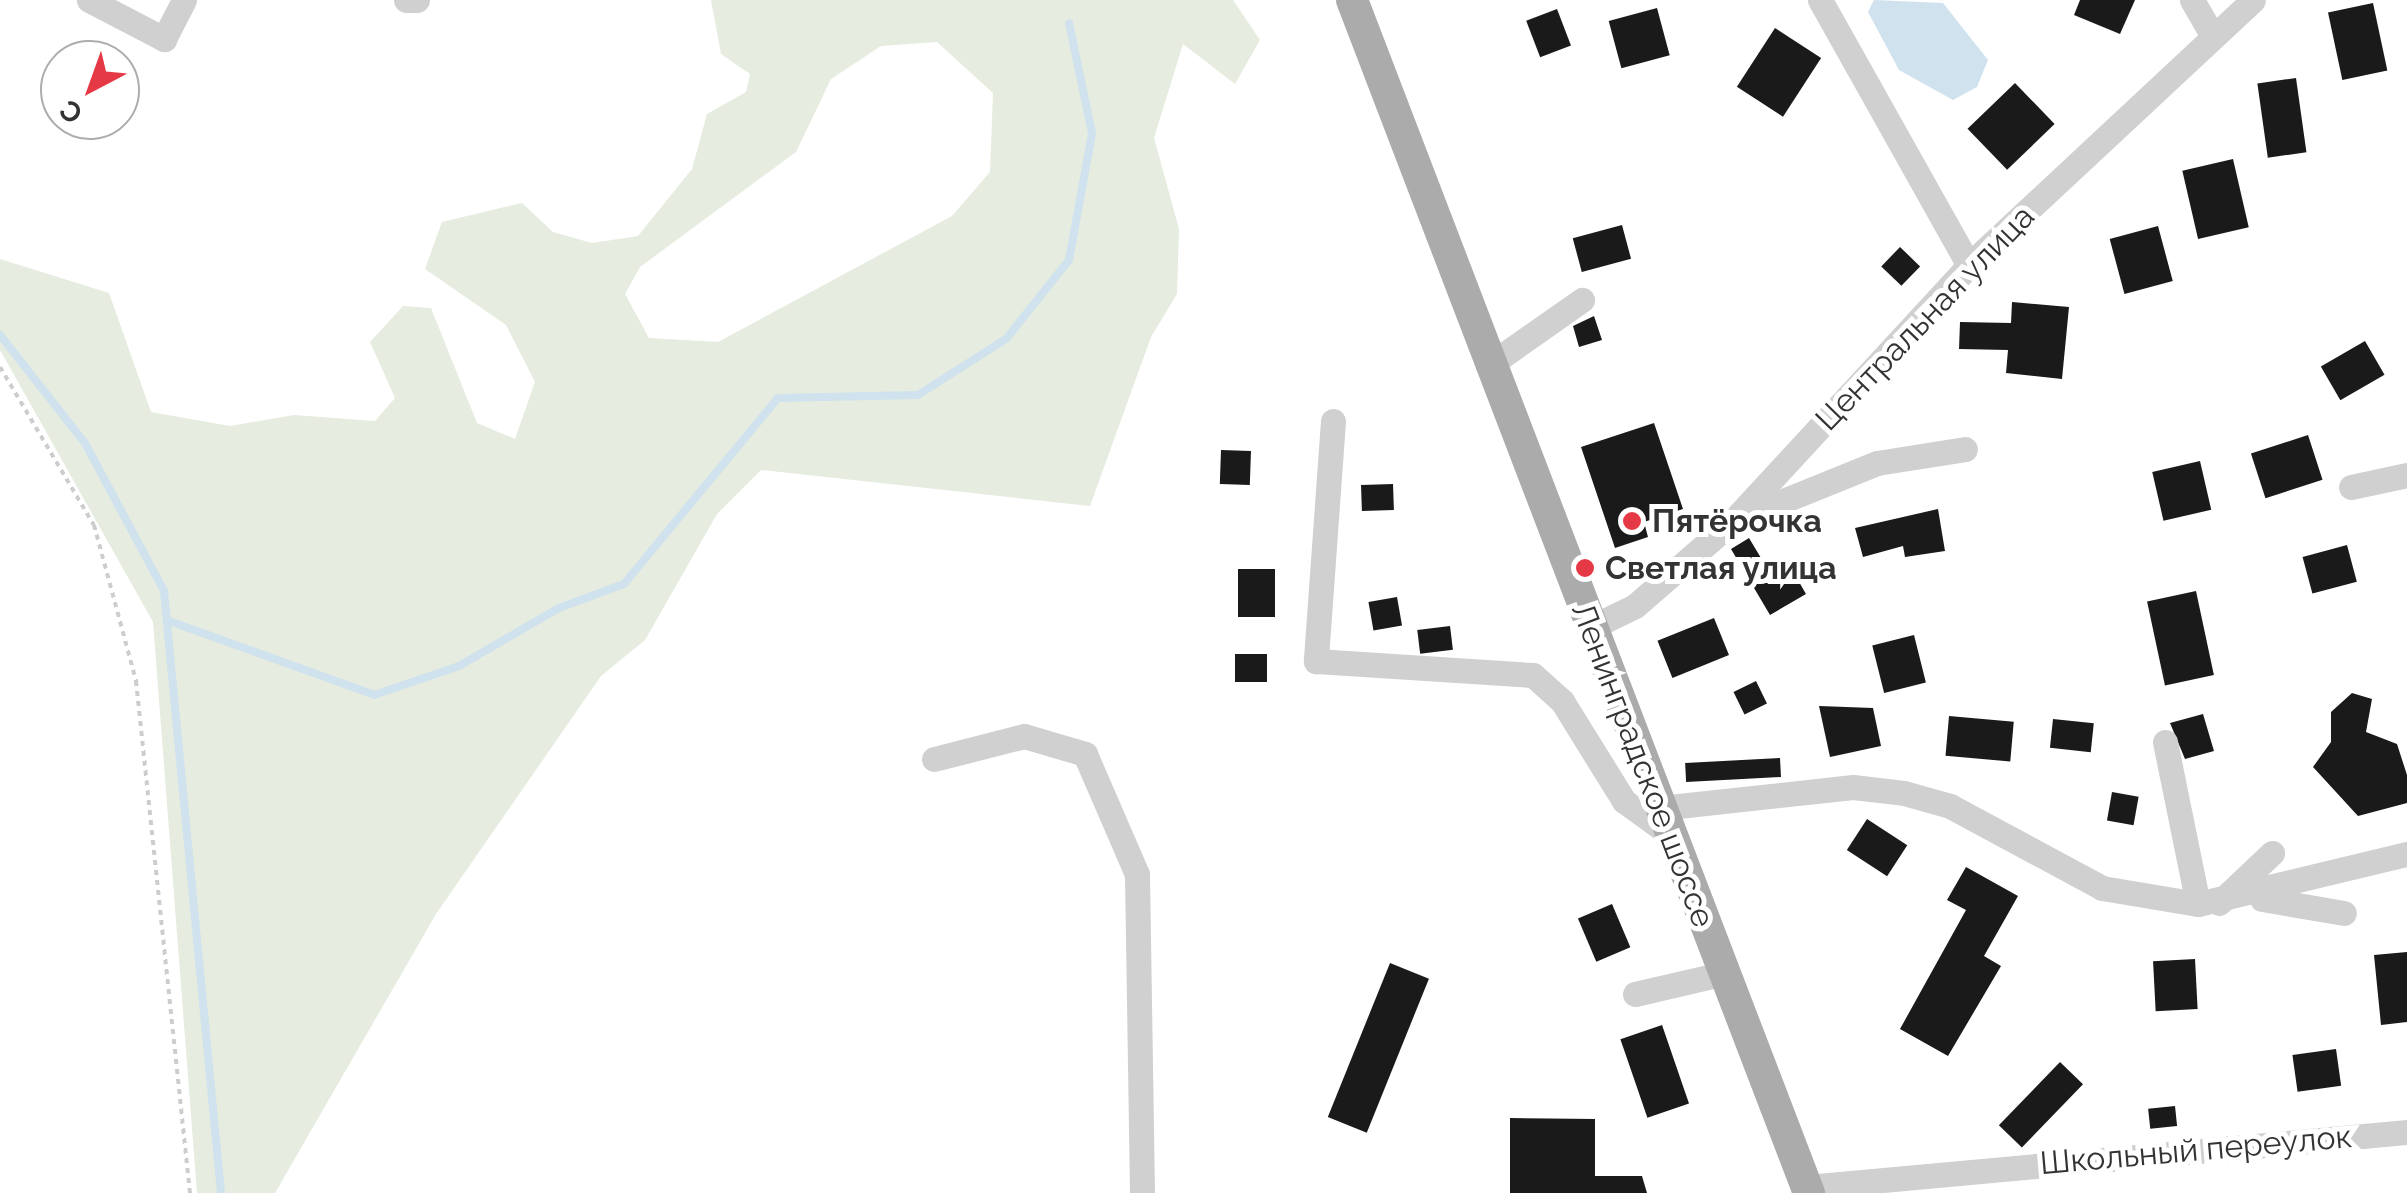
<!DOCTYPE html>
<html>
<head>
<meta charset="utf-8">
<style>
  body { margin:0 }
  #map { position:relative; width:2407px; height:1193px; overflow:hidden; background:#fff; font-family:Raleway,sans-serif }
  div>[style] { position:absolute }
  .green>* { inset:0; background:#e6ecdf }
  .water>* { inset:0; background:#cfe2ee }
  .stream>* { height:8px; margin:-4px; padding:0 4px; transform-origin:4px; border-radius:4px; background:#cfe2ee }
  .building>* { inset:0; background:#1a1a1a; transform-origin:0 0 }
  .path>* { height:4px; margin-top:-2px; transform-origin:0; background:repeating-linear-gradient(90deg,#cdcdcd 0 5px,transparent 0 10px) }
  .minor>* { height:25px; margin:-12.5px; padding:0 12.5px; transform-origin:12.5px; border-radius:12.5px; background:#d0d0d0 }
  .major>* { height:32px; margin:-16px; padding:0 16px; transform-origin:16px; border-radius:16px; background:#ababab }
  .dots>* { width:28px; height:28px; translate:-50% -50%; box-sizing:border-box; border:5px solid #fff; border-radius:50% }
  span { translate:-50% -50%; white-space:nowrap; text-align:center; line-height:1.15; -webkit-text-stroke:10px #fff; paint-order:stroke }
  .street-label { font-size:32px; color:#333 }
  .poi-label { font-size:32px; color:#333; font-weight:700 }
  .left { translate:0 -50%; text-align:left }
  .north { position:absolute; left:40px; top:40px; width:100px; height:100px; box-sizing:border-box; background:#fff; border:2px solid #adadad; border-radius:50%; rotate:221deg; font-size:28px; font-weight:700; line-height:40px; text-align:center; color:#333 }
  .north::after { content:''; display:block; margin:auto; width:35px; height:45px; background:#e63946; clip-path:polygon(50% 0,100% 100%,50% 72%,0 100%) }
</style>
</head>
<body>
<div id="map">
  <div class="green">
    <div style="clip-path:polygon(evenodd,711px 0,1233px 0,1260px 40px,1235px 84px,1183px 44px,1154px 138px,1179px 229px,1177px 294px,1151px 337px,1090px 506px,761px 470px,717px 514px,645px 640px,601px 676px,436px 914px,275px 1193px,197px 1193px,153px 622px,0 350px,0 259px,109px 293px,151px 412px,230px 426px,294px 415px,375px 421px,395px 398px,370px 342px,403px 306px,431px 308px,477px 423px,515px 439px,535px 382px,506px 325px,425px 269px,442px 222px,522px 203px,553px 232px,592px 243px,638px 236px,692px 169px,707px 114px,746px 92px,750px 74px,721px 54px,711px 0,937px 42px,993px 93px,990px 172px,952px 216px,718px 342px,649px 338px,625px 294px,640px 267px,796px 152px,831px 79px,881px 46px,937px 42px)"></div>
  </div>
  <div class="water">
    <div style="clip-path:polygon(1874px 0,1943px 3px,1988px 60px,1977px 87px,1953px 100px,1899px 70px,1868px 12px)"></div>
  </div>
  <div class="stream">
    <div style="left:0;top:335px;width:137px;rotate:51.8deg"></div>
    <div style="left:85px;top:443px;width:168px;rotate:61.9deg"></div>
    <div style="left:164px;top:591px;width:605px;rotate:84.59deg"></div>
    <div style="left:169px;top:621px;width:218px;rotate:19.8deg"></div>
    <div style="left:374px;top:695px;width:90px;rotate:-18.8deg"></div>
    <div style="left:459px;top:666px;width:116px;rotate:-30.1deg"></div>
    <div style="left:559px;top:608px;width:69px;rotate:-20.3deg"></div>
    <div style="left:624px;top:584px;width:241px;rotate:-50.4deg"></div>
    <div style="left:778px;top:398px;width:140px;rotate:-1.2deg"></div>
    <div style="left:918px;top:395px;width:104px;rotate:-32.5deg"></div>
    <div style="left:1006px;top:339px;width:101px;rotate:-51.4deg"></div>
    <div style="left:1069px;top:260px;width:129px;rotate:-79.7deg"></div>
    <div style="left:1092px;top:133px;width:112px;rotate:-101.8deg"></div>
  </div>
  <div class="building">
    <div style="clip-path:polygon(2080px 0,2135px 0,2120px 34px,2074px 15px)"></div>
    <div style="left:2373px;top:3px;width:69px;height:46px;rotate:78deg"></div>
    <div style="left:1657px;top:8px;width:49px;height:50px;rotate:75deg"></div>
    <div style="left:1557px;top:9px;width:39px;height:33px;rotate:69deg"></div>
    <div style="left:1775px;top:28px;width:55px;height:70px;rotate:33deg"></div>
    <div style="left:2296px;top:78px;width:75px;height:39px;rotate:82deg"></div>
    <div style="left:2015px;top:83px;width:57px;height:66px;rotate:46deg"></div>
    <div style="left:2233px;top:159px;width:70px;height:52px;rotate:77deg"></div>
    <div style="left:1622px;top:225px;width:35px;height:51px;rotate:75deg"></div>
    <div style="left:2158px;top:226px;width:57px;height:50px;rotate:75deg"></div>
    <div style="left:1900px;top:247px;width:28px;height:27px;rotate:44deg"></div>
    <div style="clip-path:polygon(2012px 302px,2069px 307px,2062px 379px,2006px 373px,2008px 350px,1959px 349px,1960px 322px,2011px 323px)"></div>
    <div style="clip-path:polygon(1594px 316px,1602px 340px,1579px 347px,1573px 326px)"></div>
    <div style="left:2365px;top:341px;width:39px;height:51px;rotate:60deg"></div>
    <div style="clip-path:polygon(1654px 423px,1683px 509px,1644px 522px,1648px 537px,1615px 548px,1581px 447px)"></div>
    <div style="left:2308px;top:435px;width:47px;height:60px;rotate:72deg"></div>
    <div style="left:1221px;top:450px;width:30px;height:34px;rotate:2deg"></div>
    <div style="left:2200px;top:461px;width:50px;height:49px;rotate:77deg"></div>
    <div style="left:1393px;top:484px;width:26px;height:32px;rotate:88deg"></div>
    <div style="clip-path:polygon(1938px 509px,1945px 551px,1905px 557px,1903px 546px,1863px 557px,1855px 528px)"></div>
    <div style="clip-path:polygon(1749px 538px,1773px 578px,1791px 568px,1806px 594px,1770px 615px,1731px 549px)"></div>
    <div style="left:2347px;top:545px;width:38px;height:46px;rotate:75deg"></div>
    <div style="left:1238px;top:569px;width:37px;height:48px"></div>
    <div style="left:2196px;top:591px;width:86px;height:50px;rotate:78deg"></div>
    <div style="left:1397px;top:597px;width:29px;height:29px;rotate:80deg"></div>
    <div style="left:1714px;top:618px;width:40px;height:61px;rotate:68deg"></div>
    <div style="left:1450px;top:626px;width:24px;height:33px;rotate:83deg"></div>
    <div style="left:1914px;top:635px;width:49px;height:43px;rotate:76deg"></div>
    <div style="left:1235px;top:654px;width:32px;height:28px"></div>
    <div style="left:1756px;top:681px;width:25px;height:25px;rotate:64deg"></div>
    <div style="clip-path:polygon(2352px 693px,2372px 699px,2366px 732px,2397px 744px,2407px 775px,2407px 803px,2358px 816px,2313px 767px,2331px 742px,2331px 712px)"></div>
    <div style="clip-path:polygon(1819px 706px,1873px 708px,1881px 746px,1830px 757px)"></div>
    <div style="clip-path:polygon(2203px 714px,2214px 751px,2185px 759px,2170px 723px)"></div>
    <div style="left:1949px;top:716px;width:65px;height:40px;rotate:5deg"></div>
    <div style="left:2053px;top:719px;width:41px;height:29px;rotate:6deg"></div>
    <div style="left:1780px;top:758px;width:19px;height:95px;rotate:87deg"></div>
    <div style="left:2112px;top:792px;width:27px;height:29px;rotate:10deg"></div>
    <div style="left:1867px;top:819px;width:48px;height:37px;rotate:33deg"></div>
    <div style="clip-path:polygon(1966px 867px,2018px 896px,1984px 956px,2001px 966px,1948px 1056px,1900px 1029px,1966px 910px,1947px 900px)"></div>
    <div style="left:1612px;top:904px;width:47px;height:37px;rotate:67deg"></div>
    <div style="clip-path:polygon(2407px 952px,2407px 1022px,2381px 1025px,2374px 955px)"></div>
    <div style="left:2195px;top:959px;width:50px;height:42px;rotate:87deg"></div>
    <div style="left:1390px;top:963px;width:42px;height:166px;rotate:22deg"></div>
    <div style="left:1662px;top:1025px;width:83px;height:44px;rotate:71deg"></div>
    <div style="left:2336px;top:1049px;width:37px;height:44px;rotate:82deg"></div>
    <div style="left:2060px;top:1062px;width:32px;height:88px;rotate:44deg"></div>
    <div style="left:2175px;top:1106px;width:20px;height:27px;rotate:84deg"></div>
    <div style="clip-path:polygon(1510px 1118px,1595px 1119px,1595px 1176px,1642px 1176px,1647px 1193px,1510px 1193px)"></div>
  </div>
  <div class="path">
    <div style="left:0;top:367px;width:184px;rotate:59.3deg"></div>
    <div style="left:94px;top:525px;width:162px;rotate:74.9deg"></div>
    <div style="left:136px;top:681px;width:515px;rotate:83.98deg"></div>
  </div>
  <div class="minor">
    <div style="left:89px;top:0;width:85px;rotate:27.5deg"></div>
    <div style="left:164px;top:39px;width:44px;rotate:-62.9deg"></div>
    <div style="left:406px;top:0;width:11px"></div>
    <div style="left:1820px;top:0;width:304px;rotate:60.7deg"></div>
    <div style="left:2192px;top:0;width:39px;rotate:60deg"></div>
    <div style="left:1488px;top:366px;width:115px;rotate:-35.1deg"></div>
    <div style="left:1333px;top:421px;width:241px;rotate:94.1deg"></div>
    <div style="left:1316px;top:661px;width:217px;rotate:3.7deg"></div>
    <div style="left:1533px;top:675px;width:39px;rotate:42deg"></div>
    <div style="left:1562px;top:701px;width:118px;rotate:58.2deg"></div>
    <div style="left:1624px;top:801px;width:54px;rotate:36deg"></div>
    <div style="left:2351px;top:487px;width:57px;rotate:-12.1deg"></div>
    <div style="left:1741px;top:518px;width:147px;rotate:-22deg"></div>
    <div style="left:1877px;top:463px;width:89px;rotate:-9deg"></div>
    <div style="left:1592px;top:627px;width:48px;rotate:-26deg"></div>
    <div style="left:1635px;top:606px;width:131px;rotate:-41deg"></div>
    <div style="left:1734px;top:520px;width:347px;rotate:-47.3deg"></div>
    <div style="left:1969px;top:265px;width:388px;rotate:-43deg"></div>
    <div style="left:2165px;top:742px;width:165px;rotate:78.5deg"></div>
    <div style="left:934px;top:759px;width:93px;rotate:-14.3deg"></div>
    <div style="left:1024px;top:736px;width:64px;rotate:16.4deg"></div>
    <div style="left:1085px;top:754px;width:131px;rotate:66.6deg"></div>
    <div style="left:1137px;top:874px;width:319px;rotate:89.1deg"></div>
    <div style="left:1660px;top:808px;width:194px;rotate:-6.2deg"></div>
    <div style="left:1853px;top:787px;width:51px;rotate:6.7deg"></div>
    <div style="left:1904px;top:793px;width:48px;rotate:15.8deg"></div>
    <div style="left:1950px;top:806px;width:173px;rotate:28.3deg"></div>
    <div style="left:2102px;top:888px;width:97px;rotate:9.5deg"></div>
    <div style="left:2198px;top:904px;width:215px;rotate:-13.5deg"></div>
    <div style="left:2262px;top:899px;width:83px;rotate:9.7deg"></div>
    <div style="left:2219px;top:903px;width:73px;rotate:-43.3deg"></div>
    <div style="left:1635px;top:994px;width:88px;rotate:-13.1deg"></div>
    <div style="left:1807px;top:1187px;width:603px;rotate:-5.24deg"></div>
  </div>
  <div class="major">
    <div style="left:1352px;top:0;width:1278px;rotate:69.04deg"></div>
  </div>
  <div class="dots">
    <div style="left:1632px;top:521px;background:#e63946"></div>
    <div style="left:1585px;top:568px;background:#e63946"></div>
  </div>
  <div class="street-label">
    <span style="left:1925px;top:318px;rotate:-46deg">Центральная улица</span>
    <span style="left:1643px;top:765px;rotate:69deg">Ленинградское шоссе</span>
    <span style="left:2196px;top:1150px;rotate:-5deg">Школьный переулок</span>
  </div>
  <div class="poi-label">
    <span class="left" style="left:1652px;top:521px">Пятёрочка</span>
    <span class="left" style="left:1605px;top:568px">Светлая улица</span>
  </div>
  <div class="north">С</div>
</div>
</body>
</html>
